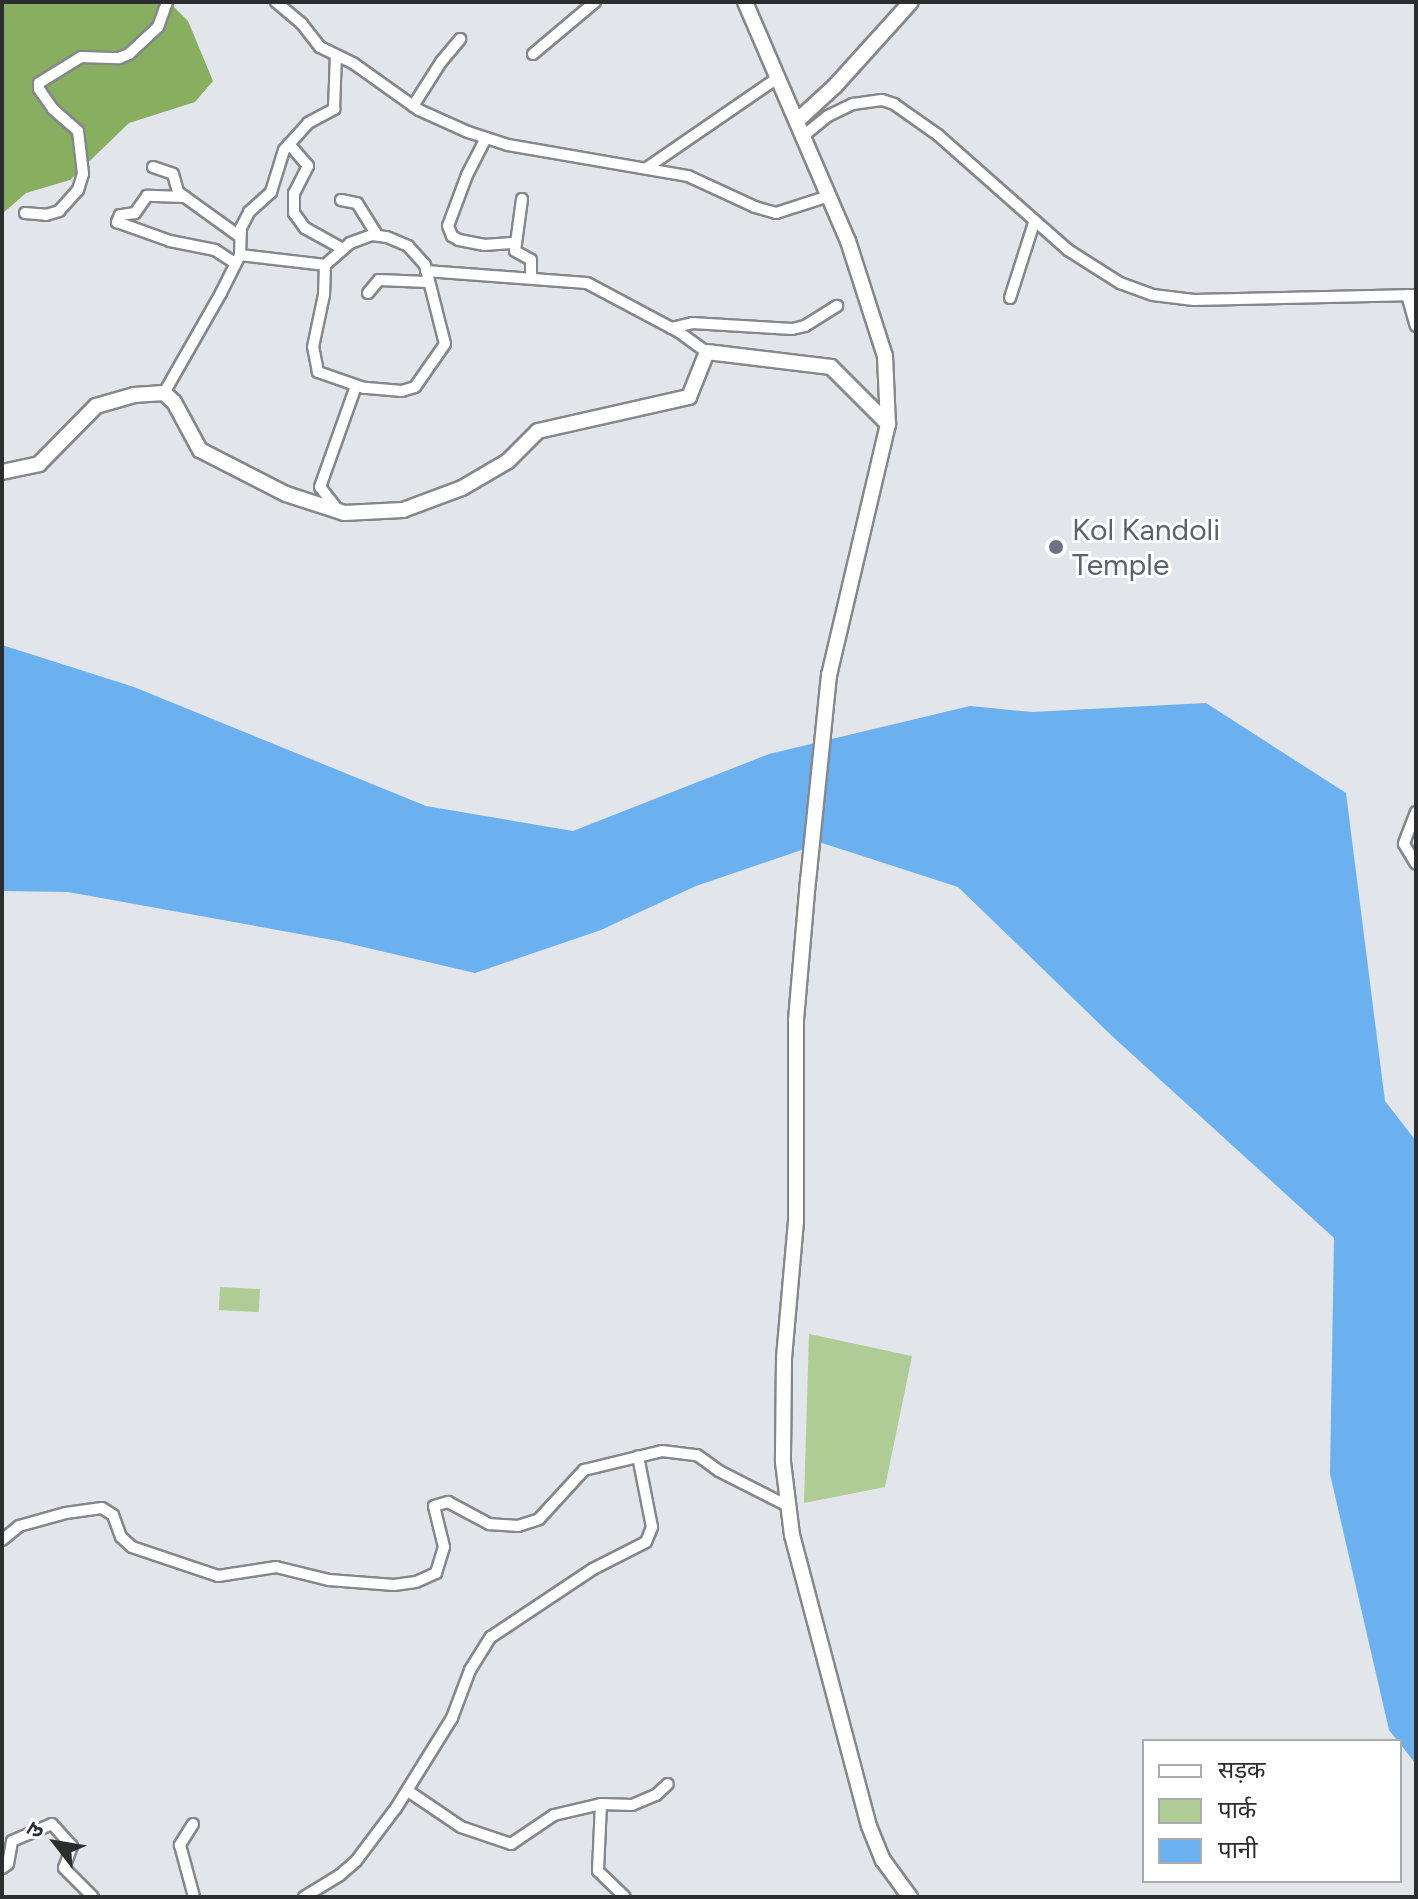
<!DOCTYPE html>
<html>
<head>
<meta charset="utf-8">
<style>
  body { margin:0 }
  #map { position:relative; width:1418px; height:1899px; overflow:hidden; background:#e2e5e9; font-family:Figtree,"Noto Sans Devanagari",sans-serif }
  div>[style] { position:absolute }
  .green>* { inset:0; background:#aecc93; transform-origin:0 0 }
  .forest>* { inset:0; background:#88ae60 }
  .water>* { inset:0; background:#6bb1ef }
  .roads { filter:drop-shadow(2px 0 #85878b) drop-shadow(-2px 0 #85878b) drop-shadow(0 2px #85878b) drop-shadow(0 -2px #85878b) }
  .street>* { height:10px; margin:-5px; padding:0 5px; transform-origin:5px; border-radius:5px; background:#fff }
  .secondary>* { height:14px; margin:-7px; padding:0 7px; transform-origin:7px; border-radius:7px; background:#fff }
  .dots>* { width:22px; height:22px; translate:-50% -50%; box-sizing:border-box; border:4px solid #fff; border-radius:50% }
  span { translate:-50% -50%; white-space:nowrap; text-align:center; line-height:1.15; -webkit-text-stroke:6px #fff; paint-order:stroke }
  .worship-label { font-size:30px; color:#5b616d }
  .left { translate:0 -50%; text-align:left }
  .frame { position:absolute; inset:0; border:4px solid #2c2d2f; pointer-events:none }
  .legend { position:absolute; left:1142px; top:1739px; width:260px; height:144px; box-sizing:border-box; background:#fff; border:2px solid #ababac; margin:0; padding:10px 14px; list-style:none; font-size:24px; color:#2c2d2f }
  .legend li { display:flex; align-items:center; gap:16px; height:40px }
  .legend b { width:40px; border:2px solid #ababac }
  .north { position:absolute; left:16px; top:1803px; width:80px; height:80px; -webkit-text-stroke:6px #fff; paint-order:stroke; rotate:301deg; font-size:22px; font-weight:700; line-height:32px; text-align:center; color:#2c2d2f }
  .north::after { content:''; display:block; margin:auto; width:28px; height:36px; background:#2c2d2f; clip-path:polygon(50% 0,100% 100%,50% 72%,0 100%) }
</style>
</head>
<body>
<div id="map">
  <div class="green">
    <div style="left:220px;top:1287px;width:40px;height:23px;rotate:3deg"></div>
    <div style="clip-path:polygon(809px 1334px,912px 1356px,885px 1487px,804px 1503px)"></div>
  </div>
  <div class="forest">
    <div style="clip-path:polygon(2px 2px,169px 2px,188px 21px,213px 81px,195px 102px,129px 123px,70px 180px,26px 193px,2px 214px)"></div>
  </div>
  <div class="water">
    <div style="clip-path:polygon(2px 645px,134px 687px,426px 806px,573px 831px,769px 754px,970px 706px,1032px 712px,1206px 703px,1346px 793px,1385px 1101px,1416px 1141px,1416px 1764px,1389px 1730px,1330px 1474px,1334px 1238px,1112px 1036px,958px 887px,822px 843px,696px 886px,601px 930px,475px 973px,338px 941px,68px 892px,2px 891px)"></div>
  </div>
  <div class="roads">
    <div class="street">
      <div style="left:276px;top:2px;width:34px;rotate:40deg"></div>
      <div style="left:302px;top:24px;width:29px;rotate:52deg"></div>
      <div style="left:320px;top:47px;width:37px;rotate:26deg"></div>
      <div style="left:353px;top:63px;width:81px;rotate:35.5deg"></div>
      <div style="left:419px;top:110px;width:54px;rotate:24.2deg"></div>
      <div style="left:468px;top:132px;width:42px;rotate:18deg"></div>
      <div style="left:508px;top:145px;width:183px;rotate:9.8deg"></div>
      <div style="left:688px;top:176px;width:74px;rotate:24.8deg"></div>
      <div style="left:755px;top:207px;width:22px;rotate:16deg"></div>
      <div style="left:776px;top:213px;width:56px;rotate:-17.8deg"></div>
      <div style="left:533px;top:54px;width:81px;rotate:-40deg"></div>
      <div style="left:413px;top:106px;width:52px;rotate:-57.5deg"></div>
      <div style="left:441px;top:62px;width:30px;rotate:-50deg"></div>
      <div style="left:802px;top:137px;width:33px;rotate:-39deg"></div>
      <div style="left:828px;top:116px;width:28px;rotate:-26deg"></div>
      <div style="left:853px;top:104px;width:29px;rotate:-8deg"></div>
      <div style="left:882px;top:100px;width:13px;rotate:18deg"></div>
      <div style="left:894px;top:104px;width:54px;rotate:35.2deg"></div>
      <div style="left:938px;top:135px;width:174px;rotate:41.5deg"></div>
      <div style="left:1068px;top:250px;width:62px;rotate:32.4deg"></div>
      <div style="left:1120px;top:283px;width:35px;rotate:20deg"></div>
      <div style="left:1153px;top:295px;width:41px;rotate:7deg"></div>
      <div style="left:1194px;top:300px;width:222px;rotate:-1.3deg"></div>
      <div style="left:486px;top:138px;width:42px;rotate:117.2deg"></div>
      <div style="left:467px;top:175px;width:54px;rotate:110.4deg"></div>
      <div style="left:448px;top:226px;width:11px;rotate:68deg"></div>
      <div style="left:452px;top:236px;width:8px;rotate:30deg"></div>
      <div style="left:459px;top:240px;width:25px;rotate:11deg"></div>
      <div style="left:484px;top:245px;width:31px;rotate:-4deg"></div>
      <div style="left:289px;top:144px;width:29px;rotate:49deg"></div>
      <div style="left:308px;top:166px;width:30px;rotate:117deg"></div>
      <div style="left:294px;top:193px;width:20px;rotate:90deg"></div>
      <div style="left:294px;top:213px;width:19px;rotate:54deg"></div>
      <div style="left:305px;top:228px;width:43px;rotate:28.9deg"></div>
      <div style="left:153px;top:167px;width:21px;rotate:19deg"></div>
      <div style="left:173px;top:174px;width:19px;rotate:74deg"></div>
      <div style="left:178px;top:192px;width:75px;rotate:35.8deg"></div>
      <div style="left:648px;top:167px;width:155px;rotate:-34.5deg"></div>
      <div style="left:185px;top:197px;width:38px;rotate:-178deg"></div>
      <div style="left:147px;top:196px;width:21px;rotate:125deg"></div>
      <div style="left:135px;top:213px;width:15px;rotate:172deg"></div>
      <div style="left:120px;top:215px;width:8px;rotate:113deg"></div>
      <div style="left:117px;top:222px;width:56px;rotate:19.7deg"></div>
      <div style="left:170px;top:241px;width:46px;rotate:11.3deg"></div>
      <div style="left:215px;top:250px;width:24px;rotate:33deg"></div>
      <div style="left:522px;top:199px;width:52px;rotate:97.7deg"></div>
      <div style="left:515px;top:251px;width:18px;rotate:29deg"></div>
      <div style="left:531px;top:260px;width:18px;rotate:90deg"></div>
      <div style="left:341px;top:200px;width:16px;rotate:11deg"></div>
      <div style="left:357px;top:203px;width:38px;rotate:58deg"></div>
      <div style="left:25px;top:213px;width:21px;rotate:5deg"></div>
      <div style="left:46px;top:215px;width:14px;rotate:-17deg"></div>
      <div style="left:59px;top:211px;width:28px;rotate:-48deg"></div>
      <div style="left:78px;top:190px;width:17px;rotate:-73deg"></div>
      <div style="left:83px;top:174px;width:43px;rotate:-96.6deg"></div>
      <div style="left:78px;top:131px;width:33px;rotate:-139deg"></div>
      <div style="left:53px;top:109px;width:24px;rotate:-125deg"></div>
      <div style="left:39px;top:89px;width:6px;rotate:-90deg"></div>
      <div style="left:39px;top:83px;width:49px;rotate:-31.8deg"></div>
      <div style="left:81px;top:57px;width:38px;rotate:2deg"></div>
      <div style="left:119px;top:58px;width:11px;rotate:-22deg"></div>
      <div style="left:129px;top:54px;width:40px;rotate:-43deg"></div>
      <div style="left:158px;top:27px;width:27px;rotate:-70deg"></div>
      <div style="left:240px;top:255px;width:86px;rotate:6.7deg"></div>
      <div style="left:325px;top:265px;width:33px;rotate:-41deg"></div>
      <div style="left:350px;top:243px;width:23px;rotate:-20deg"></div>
      <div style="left:372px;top:235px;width:15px;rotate:8deg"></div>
      <div style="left:387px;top:237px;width:23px;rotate:23deg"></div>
      <div style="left:408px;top:246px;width:25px;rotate:48deg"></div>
      <div style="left:425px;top:265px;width:81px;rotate:75.8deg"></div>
      <div style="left:445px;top:344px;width:52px;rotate:124.9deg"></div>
      <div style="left:415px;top:387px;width:14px;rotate:163deg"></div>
      <div style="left:402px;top:391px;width:38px;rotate:-175deg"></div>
      <div style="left:364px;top:388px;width:49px;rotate:-160.8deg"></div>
      <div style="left:318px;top:372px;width:25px;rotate:-101deg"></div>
      <div style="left:313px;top:347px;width:53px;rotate:-78.1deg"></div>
      <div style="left:324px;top:295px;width:30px;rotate:-88deg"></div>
      <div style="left:426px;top:271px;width:161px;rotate:4.3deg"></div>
      <div style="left:587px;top:283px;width:104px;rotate:28deg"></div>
      <div style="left:679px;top:332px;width:34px;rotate:36deg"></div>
      <div style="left:368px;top:293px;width:17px;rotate:-50deg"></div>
      <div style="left:379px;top:280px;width:48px;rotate:2.4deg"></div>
      <div style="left:1407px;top:295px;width:32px;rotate:74deg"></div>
      <div style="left:1010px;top:298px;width:79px;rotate:-72.3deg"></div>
      <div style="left:671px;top:328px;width:22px;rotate:-13deg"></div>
      <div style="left:692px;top:323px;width:100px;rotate:3.4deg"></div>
      <div style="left:792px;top:329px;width:13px;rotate:-13deg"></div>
      <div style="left:805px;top:326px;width:38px;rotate:-32deg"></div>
      <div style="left:164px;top:393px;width:115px;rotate:-60.3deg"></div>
      <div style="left:221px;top:293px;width:42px;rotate:-63.4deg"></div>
      <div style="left:240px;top:255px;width:27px;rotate:-88deg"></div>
      <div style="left:241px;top:228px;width:18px;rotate:-63deg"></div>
      <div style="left:249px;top:212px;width:30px;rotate:-42deg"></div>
      <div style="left:271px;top:192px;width:44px;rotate:-72.8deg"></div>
      <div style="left:284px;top:150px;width:36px;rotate:-48deg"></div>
      <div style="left:308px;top:123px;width:30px;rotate:-28deg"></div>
      <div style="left:334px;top:109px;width:54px;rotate:-87.9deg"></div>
      <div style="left:338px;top:510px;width:29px;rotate:-128deg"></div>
      <div style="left:320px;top:487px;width:107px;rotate:-70.4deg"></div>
      <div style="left:1416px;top:812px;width:34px;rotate:111deg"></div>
      <div style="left:1404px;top:844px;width:23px;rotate:59deg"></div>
      <div style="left:2px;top:1540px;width:22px;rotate:-39deg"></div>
      <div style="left:19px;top:1526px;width:49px;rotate:-15.5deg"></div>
      <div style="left:66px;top:1513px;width:36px;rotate:-8deg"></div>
      <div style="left:102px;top:1508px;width:13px;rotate:32deg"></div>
      <div style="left:113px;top:1515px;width:23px;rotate:70deg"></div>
      <div style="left:121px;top:1537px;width:15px;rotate:42deg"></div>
      <div style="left:132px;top:1547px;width:91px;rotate:18.6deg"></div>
      <div style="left:218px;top:1576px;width:59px;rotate:-8.8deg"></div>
      <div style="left:276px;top:1567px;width:55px;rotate:13.8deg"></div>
      <div style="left:329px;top:1580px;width:65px;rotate:4.4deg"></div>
      <div style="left:394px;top:1585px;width:22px;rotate:-8deg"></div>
      <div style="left:416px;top:1582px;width:22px;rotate:-24deg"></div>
      <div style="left:436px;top:1573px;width:27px;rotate:-73deg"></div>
      <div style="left:444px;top:1547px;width:42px;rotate:-103.7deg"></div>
      <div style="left:434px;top:1506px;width:15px;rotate:-16deg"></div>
      <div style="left:448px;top:1502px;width:47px;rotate:28.2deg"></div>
      <div style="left:489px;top:1524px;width:29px;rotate:4deg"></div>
      <div style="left:518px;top:1526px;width:22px;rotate:-18deg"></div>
      <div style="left:539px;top:1519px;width:67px;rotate:-47.4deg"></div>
      <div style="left:584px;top:1470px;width:80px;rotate:-13.7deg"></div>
      <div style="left:662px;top:1451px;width:35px;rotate:7deg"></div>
      <div style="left:697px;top:1455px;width:27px;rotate:36deg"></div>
      <div style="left:719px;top:1471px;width:77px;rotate:26.9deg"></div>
      <div style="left:408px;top:1791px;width:64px;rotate:34.2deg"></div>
      <div style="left:461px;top:1827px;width:53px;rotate:18.8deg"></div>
      <div style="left:511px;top:1844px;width:52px;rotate:-34deg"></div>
      <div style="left:554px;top:1815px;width:48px;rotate:-13.2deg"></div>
      <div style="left:601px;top:1804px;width:31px;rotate:2deg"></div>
      <div style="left:632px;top:1805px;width:26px;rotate:-23deg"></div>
      <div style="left:656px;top:1795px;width:16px;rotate:-43deg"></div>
      <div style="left:601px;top:1804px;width:67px;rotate:92.6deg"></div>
      <div style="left:598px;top:1871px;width:37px;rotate:44deg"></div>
      <div style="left:193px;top:1824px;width:25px;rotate:122deg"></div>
      <div style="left:180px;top:1845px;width:54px;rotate:74.9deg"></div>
      <div style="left:2px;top:1868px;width:7px;rotate:-34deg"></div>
      <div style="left:8px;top:1864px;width:23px;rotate:-80deg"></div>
      <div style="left:12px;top:1841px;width:43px;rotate:-23deg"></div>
      <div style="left:52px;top:1824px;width:30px;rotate:48deg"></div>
      <div style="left:72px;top:1846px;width:23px;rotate:110deg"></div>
      <div style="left:64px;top:1868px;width:41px;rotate:45deg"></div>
      <div style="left:304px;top:1897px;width:42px;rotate:-31.4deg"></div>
      <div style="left:340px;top:1875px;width:21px;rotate:-41deg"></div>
      <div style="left:356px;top:1861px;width:66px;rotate:-53deg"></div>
      <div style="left:396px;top:1808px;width:106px;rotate:-58.1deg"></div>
      <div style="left:452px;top:1718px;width:51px;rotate:-69.4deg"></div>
      <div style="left:470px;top:1670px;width:39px;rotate:-58deg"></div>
      <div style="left:491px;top:1637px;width:123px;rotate:-33.7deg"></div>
      <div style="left:593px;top:1569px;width:59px;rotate:-27deg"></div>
      <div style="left:646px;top:1542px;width:16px;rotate:-68deg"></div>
      <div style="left:652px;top:1527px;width:72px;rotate:-101.2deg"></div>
    </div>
    <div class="secondary">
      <div style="left:745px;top:2px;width:260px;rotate:66.7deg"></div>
      <div style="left:848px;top:241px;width:121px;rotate:72.2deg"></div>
      <div style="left:885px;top:356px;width:68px;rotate:87.5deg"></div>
      <div style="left:888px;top:424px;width:258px;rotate:103.2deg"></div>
      <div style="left:829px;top:675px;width:206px;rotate:95.8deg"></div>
      <div style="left:808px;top:880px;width:141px;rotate:94.9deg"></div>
      <div style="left:796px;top:1020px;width:201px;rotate:90deg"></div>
      <div style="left:796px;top:1221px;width:139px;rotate:95deg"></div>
      <div style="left:784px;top:1359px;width:103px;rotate:90.6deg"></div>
      <div style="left:783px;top:1462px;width:74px;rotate:83deg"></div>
      <div style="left:792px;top:1535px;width:301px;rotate:75.2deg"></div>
      <div style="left:869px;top:1826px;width:37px;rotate:68deg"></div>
      <div style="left:883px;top:1860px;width:46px;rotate:53.9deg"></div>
      <div style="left:798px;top:120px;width:50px;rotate:-42.6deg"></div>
      <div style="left:835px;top:86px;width:113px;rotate:-47.9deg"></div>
      <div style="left:2px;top:472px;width:38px;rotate:-12deg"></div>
      <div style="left:39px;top:464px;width:81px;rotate:-45.5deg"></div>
      <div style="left:96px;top:406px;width:40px;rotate:-16deg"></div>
      <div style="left:134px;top:395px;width:30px;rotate:-4deg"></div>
      <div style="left:164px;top:393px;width:13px;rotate:42deg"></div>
      <div style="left:174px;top:402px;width:55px;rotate:61.6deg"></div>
      <div style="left:200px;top:450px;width:97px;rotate:27.1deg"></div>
      <div style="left:286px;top:494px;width:61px;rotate:18.1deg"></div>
      <div style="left:344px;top:513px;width:59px;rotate:-2.9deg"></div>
      <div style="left:403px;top:510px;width:63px;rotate:-20.4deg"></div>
      <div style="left:462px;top:488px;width:53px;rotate:-30.4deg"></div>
      <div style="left:508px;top:461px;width:42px;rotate:-45deg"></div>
      <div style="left:538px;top:431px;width:155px;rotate:-12.7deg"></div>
      <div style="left:689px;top:397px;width:48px;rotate:-68.2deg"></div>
      <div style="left:707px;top:352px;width:125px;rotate:6.9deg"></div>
      <div style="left:831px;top:367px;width:81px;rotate:45deg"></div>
    </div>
  </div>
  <div class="dots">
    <div style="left:1056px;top:547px;background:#6b7280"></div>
  </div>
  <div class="worship-label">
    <span class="left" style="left:1072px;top:547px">Kol Kandoli<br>Temple</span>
  </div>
  <div class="frame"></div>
  <ul class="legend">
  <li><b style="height:10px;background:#fff"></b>सड़क</li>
  <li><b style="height:22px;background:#aecc93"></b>पार्क</li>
  <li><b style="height:22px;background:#6bb1ef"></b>पानी</li>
  </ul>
  <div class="north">उ</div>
</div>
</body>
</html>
